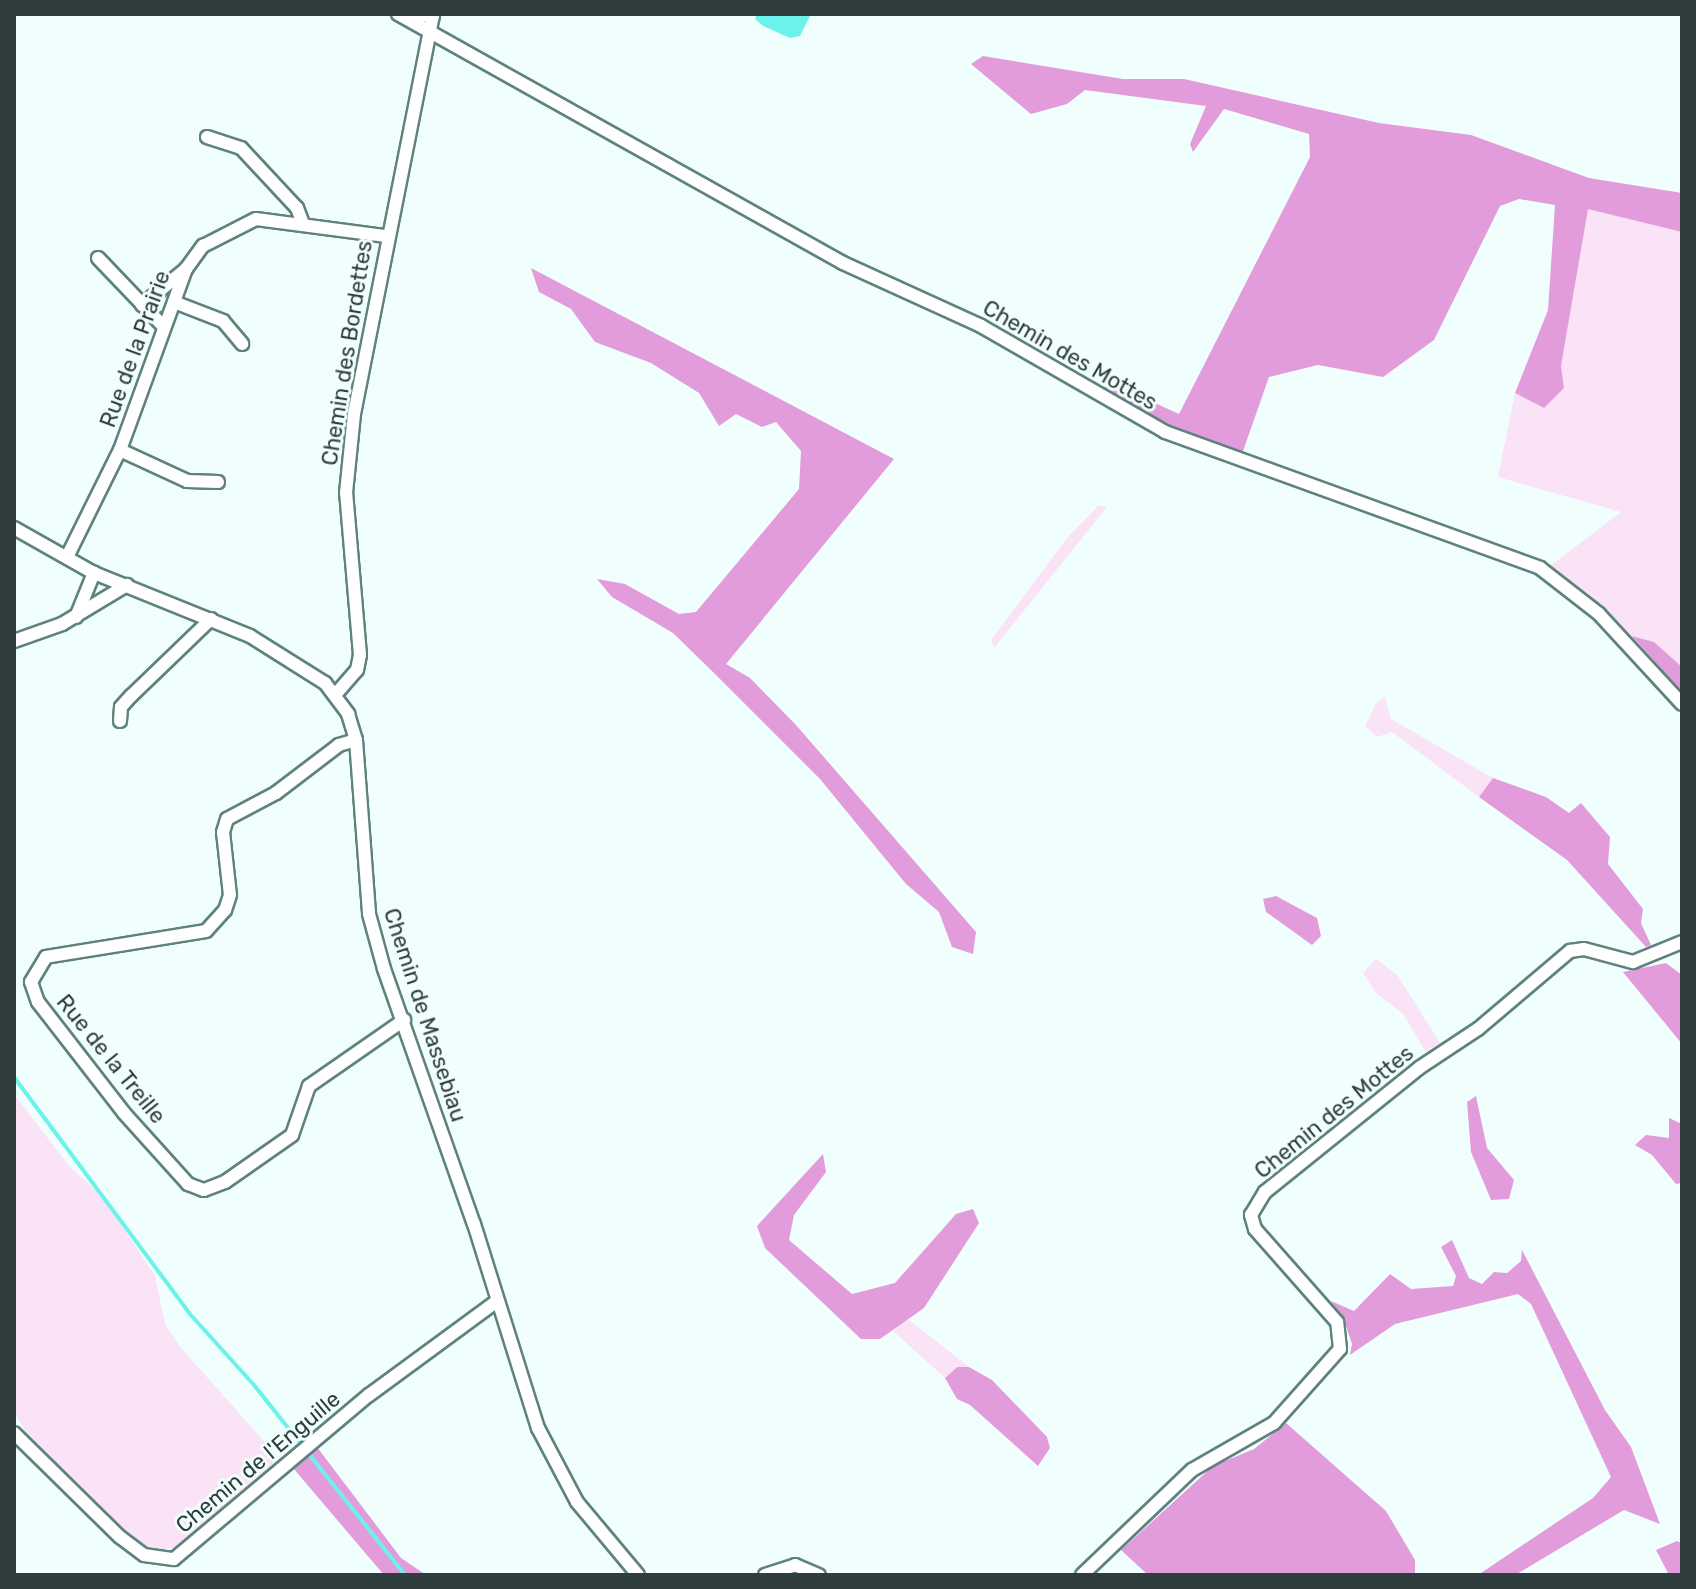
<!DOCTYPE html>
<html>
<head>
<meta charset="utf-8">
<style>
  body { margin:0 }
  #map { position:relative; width:1696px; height:1589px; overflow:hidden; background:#f0fffd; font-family:Rubik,sans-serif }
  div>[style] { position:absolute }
  .green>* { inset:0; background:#fae2f7 }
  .forest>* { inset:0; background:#e29cdc }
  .water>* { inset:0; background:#6cf2eb }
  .stream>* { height:4px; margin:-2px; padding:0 2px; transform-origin:2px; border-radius:2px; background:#6cf2eb }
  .roads { filter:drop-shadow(2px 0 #5f827f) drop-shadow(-2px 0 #5f827f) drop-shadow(0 2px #5f827f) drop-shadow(0 -2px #5f827f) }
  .minor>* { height:12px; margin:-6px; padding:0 6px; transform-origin:6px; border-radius:6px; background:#fff }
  span { translate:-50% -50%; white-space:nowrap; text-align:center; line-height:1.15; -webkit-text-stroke:6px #f0fffd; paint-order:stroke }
  .street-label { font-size:22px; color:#2f3d3c }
  .frame { position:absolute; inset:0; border:16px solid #2f3d3c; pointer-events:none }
</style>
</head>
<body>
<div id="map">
  <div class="green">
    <div style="clip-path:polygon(1588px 208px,1682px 232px,1682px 667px,1654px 642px,1632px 636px,1550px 566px,1621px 512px,1498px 477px,1515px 393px,1543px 408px,1564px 388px,1561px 366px)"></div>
    <div style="clip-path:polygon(1099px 505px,1107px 507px,994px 648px,991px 640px,1067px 538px)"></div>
    <div style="clip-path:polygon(1385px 697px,1391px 719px,1493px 778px,1479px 797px,1392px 732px,1377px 737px,1365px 726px,1376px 703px)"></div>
    <div style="clip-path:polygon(1376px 959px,1398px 976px,1440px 1043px,1426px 1052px,1403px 1014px,1376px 993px,1363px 973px)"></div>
    <div style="clip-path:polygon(14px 1094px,70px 1167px,104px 1198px,155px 1276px,165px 1324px,181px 1348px,279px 1458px,185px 1544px,163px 1551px,143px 1550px,26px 1432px,14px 1412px)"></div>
    <div style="clip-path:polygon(905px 1317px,969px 1367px,956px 1367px,945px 1378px,893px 1331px)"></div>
  </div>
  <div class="forest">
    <div style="clip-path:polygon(983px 56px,1123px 79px,1184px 79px,1379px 123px,1471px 135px,1589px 178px,1682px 193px,1682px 232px,1588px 209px,1561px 366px,1564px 388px,1544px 408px,1515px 393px,1548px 310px,1555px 205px,1519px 199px,1500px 206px,1434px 340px,1383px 377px,1318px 365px,1269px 377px,1242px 454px,1174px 427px,1100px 387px,1120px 387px,1179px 414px,1310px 157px,1309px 134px,1224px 109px,1193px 152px,1190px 144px,1206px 106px,1085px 90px,1067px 104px,1031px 114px,971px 64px)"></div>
    <div style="clip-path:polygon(531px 268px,894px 459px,726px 664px,750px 678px,796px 725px,976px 932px,973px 954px,952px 947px,939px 912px,906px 884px,820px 779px,714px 673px,673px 633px,612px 597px,597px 579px,625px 584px,679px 614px,696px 612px,799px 489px,801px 451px,776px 422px,762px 427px,736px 414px,719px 426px,699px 393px,651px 363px,595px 342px,571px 309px,539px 292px)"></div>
    <div style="clip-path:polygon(1632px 636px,1654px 642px,1682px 667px,1682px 692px)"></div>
    <div style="clip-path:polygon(1493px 778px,1546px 797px,1569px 813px,1581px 803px,1610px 837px,1608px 864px,1643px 909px,1641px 923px,1651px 945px,1646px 947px,1567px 860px,1479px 797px)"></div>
    <div style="clip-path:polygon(1276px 896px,1317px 918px,1321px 936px,1312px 945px,1266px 912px,1263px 899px)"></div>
    <div style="clip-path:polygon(1666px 963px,1682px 975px,1682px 1044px,1623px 972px)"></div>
    <div style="clip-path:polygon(1476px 1096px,1487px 1148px,1514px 1180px,1509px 1199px,1491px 1200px,1471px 1152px,1467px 1102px)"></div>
    <div style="clip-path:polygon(1669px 1118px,1682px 1124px,1682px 1183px,1676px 1184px,1652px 1155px,1635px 1145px,1646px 1135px,1669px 1138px)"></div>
    <div style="clip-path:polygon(823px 1154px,826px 1172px,794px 1215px,789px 1240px,852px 1294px,895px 1283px,956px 1214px,973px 1209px,979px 1223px,924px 1308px,880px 1339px,861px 1339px,765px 1248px,757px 1226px)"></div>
    <div style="clip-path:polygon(1452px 1240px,1469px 1278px,1482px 1284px,1494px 1272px,1507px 1273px,1521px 1261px,1522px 1250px,1605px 1410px,1631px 1447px,1660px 1524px,1624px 1510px,1515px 1575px,1478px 1575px,1593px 1498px,1611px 1477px,1531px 1304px,1518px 1294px,1395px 1324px,1350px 1355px,1352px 1344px,1344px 1320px,1331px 1301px,1354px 1311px,1390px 1274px,1411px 1289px,1453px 1286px,1456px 1276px,1441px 1247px)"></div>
    <div style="clip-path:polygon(957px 1367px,969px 1367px,992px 1380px,1047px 1437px,1050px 1448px,1038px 1466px,970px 1405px,957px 1399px,945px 1378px)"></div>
    <div style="clip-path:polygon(1286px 1423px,1386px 1511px,1415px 1560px,1415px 1575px,1148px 1575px,1121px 1550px,1213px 1466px,1254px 1449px)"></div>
    <div style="clip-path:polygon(317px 1447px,401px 1558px,426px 1575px,384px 1575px,293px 1468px)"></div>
    <div style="clip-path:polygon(1677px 1541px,1682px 1543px,1682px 1575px,1669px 1575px,1656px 1550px)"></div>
  </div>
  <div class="water">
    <div style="clip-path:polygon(757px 14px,811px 14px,800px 36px,790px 38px,763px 26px,755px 19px)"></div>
  </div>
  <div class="stream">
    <div style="left:14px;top:1077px;width:294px;rotate:53.4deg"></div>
    <div style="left:189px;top:1313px;width:97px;rotate:47.9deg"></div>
    <div style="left:254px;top:1385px;width:243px;rotate:51.5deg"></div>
  </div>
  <div class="roads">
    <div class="minor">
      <div style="left:398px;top:14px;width:510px;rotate:29.23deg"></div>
      <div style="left:843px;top:263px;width:152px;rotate:24.5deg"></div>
      <div style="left:981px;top:326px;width:212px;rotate:29.9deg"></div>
      <div style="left:1165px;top:432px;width:399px;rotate:19.9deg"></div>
      <div style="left:1540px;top:568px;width:75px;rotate:37.9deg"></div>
      <div style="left:1599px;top:614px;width:122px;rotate:47.3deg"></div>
      <div style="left:415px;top:14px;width:18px;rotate:9deg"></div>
      <div style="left:207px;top:137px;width:36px;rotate:18deg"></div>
      <div style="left:241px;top:148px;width:82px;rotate:47deg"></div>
      <div style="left:297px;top:208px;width:14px;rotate:69deg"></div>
      <div style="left:98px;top:258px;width:95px;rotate:46.3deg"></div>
      <div style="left:174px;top:302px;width:53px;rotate:21.2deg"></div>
      <div style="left:223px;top:321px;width:30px;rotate:50deg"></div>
      <div style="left:142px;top:305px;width:57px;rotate:-39.3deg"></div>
      <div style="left:120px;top:450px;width:74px;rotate:24.8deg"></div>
      <div style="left:187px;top:481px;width:31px;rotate:2deg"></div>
      <div style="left:14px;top:528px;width:92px;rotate:29.4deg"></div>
      <div style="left:94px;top:573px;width:168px;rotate:22deg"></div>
      <div style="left:250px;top:636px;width:89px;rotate:32.1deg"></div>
      <div style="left:325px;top:683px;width:39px;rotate:53deg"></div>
      <div style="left:348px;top:714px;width:27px;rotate:73deg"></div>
      <div style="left:356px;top:740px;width:174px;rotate:85.7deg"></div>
      <div style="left:369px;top:914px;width:57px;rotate:74.7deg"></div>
      <div style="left:384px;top:969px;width:270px;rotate:70.6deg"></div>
      <div style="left:474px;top:1224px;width:214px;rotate:72.6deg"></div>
      <div style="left:538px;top:1428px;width:84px;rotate:62.2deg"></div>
      <div style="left:577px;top:1502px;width:95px;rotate:50.1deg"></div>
      <div style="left:68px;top:555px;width:117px;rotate:-63.7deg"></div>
      <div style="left:120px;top:450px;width:193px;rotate:-70deg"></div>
      <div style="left:186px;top:269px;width:29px;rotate:-54deg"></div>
      <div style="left:203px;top:246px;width:59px;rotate:-27deg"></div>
      <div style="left:256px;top:219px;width:131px;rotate:7.5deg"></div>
      <div style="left:76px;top:617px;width:48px;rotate:-67.8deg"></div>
      <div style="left:14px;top:641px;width:51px;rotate:-19.5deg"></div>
      <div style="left:62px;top:624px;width:76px;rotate:-31deg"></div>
      <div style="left:335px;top:695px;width:33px;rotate:-49deg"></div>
      <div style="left:357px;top:670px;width:15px;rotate:-79deg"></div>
      <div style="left:360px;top:655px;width:163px;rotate:-94.9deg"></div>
      <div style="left:346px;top:493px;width:79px;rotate:-84.2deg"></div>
      <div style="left:354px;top:414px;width:408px;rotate:-78.8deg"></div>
      <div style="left:120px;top:721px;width:14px;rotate:-86deg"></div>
      <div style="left:121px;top:707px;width:15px;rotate:-48deg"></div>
      <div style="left:131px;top:696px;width:111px;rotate:-43.9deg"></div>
      <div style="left:356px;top:740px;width:18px;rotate:164deg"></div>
      <div style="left:339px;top:745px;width:79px;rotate:142.7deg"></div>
      <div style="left:276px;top:793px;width:55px;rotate:152deg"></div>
      <div style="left:227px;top:819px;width:14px;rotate:107deg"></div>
      <div style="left:223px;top:832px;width:63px;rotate:83.7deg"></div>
      <div style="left:230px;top:895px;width:16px;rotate:108deg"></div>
      <div style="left:225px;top:910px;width:28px;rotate:132deg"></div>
      <div style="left:206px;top:931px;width:162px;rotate:170.8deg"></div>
      <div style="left:46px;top:957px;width:29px;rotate:121deg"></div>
      <div style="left:31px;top:982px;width:21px;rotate:71deg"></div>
      <div style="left:38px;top:1002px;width:140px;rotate:52.2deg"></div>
      <div style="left:124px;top:1113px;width:96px;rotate:48deg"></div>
      <div style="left:188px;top:1184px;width:17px;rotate:21deg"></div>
      <div style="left:204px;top:1190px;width:22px;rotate:-21deg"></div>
      <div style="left:225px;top:1182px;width:82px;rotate:-35deg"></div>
      <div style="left:292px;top:1135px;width:52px;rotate:-70.9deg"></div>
      <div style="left:309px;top:1086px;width:116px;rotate:-34.8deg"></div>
      <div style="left:14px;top:1433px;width:148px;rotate:44.5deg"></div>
      <div style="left:120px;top:1537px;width:30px;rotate:37deg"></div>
      <div style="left:144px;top:1555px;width:30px;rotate:8deg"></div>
      <div style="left:174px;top:1559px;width:255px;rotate:-40.1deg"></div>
      <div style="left:369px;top:1395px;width:159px;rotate:-36.3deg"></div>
      <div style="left:765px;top:1575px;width:32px;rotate:-18deg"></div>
      <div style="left:795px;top:1565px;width:26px;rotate:23deg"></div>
      <div style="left:1082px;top:1575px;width:152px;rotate:-43.7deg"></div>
      <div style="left:1192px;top:1470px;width:95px;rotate:-29.8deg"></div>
      <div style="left:1274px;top:1423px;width:99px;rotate:-48.3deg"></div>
      <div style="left:1340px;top:1349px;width:27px;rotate:-96deg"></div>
      <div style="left:1337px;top:1322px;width:124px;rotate:-131.4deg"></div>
      <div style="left:1255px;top:1229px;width:15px;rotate:-106deg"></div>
      <div style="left:1251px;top:1215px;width:27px;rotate:-59deg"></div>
      <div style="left:1265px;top:1192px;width:198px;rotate:-38.8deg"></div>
      <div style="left:1419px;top:1068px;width:71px;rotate:-33.5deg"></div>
      <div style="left:1478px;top:1029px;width:121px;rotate:-40.3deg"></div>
      <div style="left:1570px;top:951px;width:14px;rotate:-8deg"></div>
      <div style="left:1584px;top:949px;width:51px;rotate:14.9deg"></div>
      <div style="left:1633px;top:962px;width:53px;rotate:-22.2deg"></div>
    </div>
  </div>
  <div class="street-label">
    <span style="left:135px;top:349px;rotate:-70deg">Rue de la Prairie</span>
    <span style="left:347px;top:353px;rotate:-81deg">Chemin des Bordettes</span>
    <span style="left:1070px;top:355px;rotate:30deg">Chemin des Mottes</span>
    <span style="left:425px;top:1015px;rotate:72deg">Chemin de Massebiau</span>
    <span style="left:111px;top:1059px;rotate:51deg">Rue de la Treille</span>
    <span style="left:1334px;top:1112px;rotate:-39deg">Chemin des Mottes</span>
    <span style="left:258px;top:1462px;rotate:-40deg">Chemin de l'Enguille</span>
  </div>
  <div class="frame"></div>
</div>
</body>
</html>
